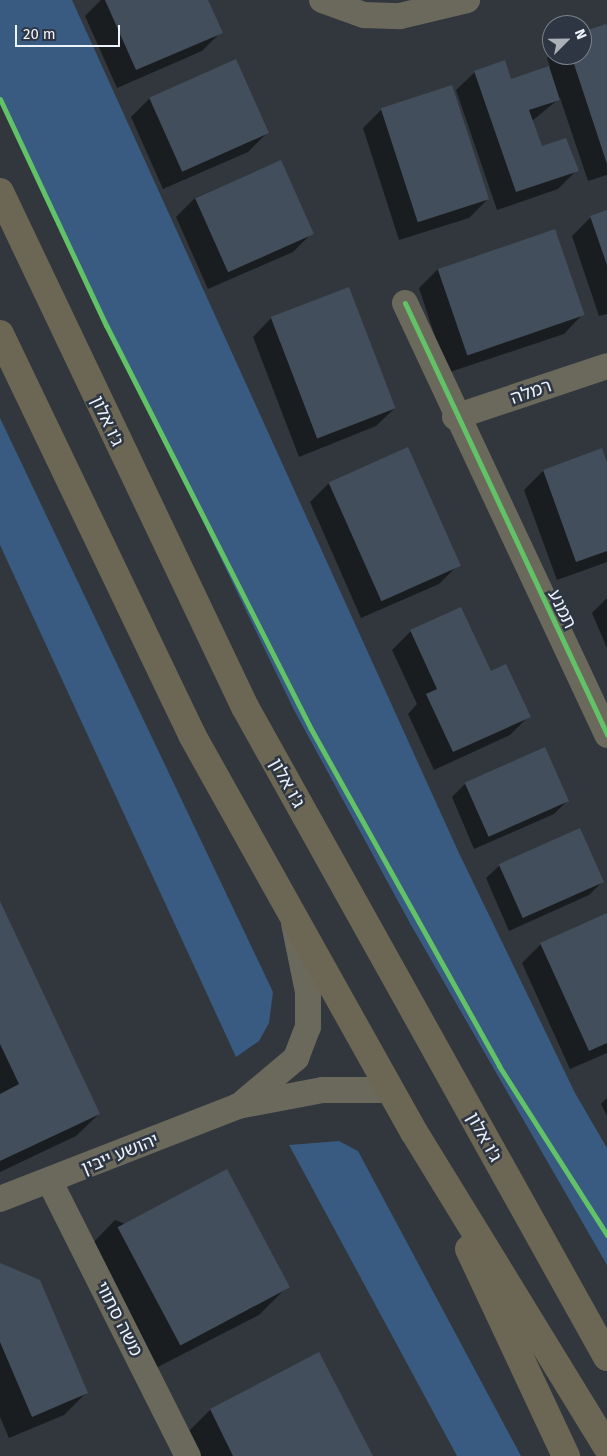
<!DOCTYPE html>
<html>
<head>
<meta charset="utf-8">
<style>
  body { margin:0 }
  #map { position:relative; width:607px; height:1456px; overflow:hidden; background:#32373d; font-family:"Fira Sans","Noto Sans Hebrew",sans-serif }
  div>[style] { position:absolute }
  .green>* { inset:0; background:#395a81 }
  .shadow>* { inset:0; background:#0007 }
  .building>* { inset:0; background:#424e5b; transform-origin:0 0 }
  .street>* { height:26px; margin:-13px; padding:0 13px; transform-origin:13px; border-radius:13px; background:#6b695c }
  .secondary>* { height:28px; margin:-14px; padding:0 14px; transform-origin:14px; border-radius:14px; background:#6c6754 }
  .cycleway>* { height:5px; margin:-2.5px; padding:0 2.5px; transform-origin:2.5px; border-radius:2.5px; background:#61c268 }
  span { translate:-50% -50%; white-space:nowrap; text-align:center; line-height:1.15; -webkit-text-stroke:5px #2d3642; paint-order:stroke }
  .street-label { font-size:18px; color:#edf3fb }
  .north { position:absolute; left:542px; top:15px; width:50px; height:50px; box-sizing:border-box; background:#2d3642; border:1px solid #7a828c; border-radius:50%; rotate:67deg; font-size:14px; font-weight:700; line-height:20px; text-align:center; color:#edf3fb }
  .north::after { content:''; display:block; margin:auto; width:18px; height:22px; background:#acb1b8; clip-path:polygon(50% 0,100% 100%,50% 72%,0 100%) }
  .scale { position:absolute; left:15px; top:25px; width:105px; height:22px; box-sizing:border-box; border:2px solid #edf3fb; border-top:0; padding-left:6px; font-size:15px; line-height:18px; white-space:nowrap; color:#edf3fb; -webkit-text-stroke:4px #2d3642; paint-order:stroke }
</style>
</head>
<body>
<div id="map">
  <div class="green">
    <div style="clip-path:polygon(0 0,72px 0,458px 851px,575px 1093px,607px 1148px,607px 1265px,411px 925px,294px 710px,50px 205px,0 98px)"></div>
    <div style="clip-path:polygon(0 418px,273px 992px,269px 1023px,259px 1041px,236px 1057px,0 545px)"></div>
    <div style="clip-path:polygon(339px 1141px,358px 1151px,521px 1456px,457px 1456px,289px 1145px)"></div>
  </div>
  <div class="shadow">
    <div style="clip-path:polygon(101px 0,207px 0,221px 32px,202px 51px,117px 88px,85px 16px)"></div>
    <div style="clip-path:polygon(607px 31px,607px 175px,588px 181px,560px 98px,532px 121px,541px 148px,577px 170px,558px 189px,497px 210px,456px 90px,475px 72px,511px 81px,550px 67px,547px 58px,552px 53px,582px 55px,582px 34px)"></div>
    <div style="clip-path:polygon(150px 98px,267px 133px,248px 152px,163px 189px,131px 117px)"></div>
    <div style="clip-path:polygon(382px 109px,488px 199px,469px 218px,399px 240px,363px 128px)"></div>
    <div style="clip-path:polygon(280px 161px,312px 233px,293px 252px,208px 289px,176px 217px,195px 198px)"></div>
    <div style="clip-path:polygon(607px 211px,607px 314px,599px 316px,572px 236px,591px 217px)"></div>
    <div style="clip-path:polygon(438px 269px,582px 315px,564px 334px,447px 373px,419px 288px)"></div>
    <div style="clip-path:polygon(349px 288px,395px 408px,376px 426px,299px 457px,253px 337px,271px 318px)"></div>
    <div style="clip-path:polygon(607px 467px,607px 562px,557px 580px,524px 490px,543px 471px)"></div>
    <div style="clip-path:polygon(329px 483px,458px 565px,439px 584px,361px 618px,310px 502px)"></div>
    <div style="clip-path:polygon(607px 598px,607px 648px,592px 613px)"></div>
    <div style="clip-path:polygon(411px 631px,490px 673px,529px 716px,510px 735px,434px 770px,408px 714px,417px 704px,392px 650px)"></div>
    <div style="clip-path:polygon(465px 784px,568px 800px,554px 814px,474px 849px,452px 797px)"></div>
    <div style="clip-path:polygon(500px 865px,602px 882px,589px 895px,509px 931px,486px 878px)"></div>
    <div style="clip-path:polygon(0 904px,99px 1114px,76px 1136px,0 1172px)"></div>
    <div style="clip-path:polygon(607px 915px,607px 1053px,570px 1069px,522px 963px,541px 944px)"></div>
    <div style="clip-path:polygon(607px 1098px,607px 1116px,601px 1104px)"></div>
    <div style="clip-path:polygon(115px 1220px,287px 1287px,259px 1315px,150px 1371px,88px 1248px)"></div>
    <div style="clip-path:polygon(0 1264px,87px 1392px,64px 1415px,9px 1438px,0 1417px)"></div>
    <div style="clip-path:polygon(319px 1354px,371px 1456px,200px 1456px,188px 1432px,210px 1410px)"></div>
  </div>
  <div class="building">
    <div style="clip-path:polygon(105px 0,208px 0,223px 33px,136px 70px)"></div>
    <div style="clip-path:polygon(606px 24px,607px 27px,607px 164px,571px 55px,582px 55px,582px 32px)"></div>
    <div style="left:236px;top:59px;width:81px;height:95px;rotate:66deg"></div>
    <div style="clip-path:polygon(505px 60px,511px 79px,549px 66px,560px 100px,529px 110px,542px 146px,566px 138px,579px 171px,516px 192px,474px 71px)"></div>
    <div style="left:452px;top:85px;width:120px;height:75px;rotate:72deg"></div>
    <div style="left:281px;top:160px;width:81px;height:94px;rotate:66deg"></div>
    <div style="clip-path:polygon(607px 210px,607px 265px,590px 216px)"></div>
    <div style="left:555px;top:229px;width:91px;height:124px;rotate:71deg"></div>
    <div style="left:349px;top:287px;width:130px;height:84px;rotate:69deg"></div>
    <div style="left:408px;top:447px;width:130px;height:87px;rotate:66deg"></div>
    <div style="clip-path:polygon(602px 448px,607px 463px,607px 551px,576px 562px,543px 470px)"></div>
    <div style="clip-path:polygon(461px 607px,491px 671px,506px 664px,531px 717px,453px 752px,426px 694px,437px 689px,410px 630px)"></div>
    <div style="left:545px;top:747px;width:59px;height:88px;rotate:66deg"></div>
    <div style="left:580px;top:828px;width:59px;height:89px;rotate:66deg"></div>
    <div style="clip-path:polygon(0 901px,100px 1114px,0 1161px,0 1094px,19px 1084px,0 1044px)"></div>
    <div style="clip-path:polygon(607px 913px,607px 1043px,589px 1051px,540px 943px)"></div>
    <div style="left:227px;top:1169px;width:134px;height:124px;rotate:62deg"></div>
    <div style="clip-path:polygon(0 1263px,40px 1280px,88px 1393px,32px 1417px,0 1342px)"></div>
    <div style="clip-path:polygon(319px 1352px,373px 1456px,233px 1456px,210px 1409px)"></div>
  </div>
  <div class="street">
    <div style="left:322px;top:0;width:45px;rotate:19.7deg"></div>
    <div style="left:364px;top:15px;width:36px;rotate:2deg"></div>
    <div style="left:400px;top:16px;width:69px;rotate:-13.4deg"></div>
    <div style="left:405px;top:303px;width:477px;rotate:64.9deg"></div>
    <div style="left:455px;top:417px;width:160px;rotate:-18.5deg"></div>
    <div style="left:245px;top:1101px;width:67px;rotate:-40.1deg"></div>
    <div style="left:296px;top:1058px;width:33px;rotate:-69deg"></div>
    <div style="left:308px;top:1027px;width:35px;rotate:-90deg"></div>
    <div style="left:308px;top:992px;width:70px;rotate:-101.5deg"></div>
    <div style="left:50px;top:1182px;width:307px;rotate:63.3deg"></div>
    <div style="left:0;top:1199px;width:256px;rotate:-21.3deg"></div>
    <div style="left:238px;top:1106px;width:86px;rotate:-10.7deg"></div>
    <div style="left:323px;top:1090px;width:67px"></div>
  </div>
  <div class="secondary">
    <div style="left:0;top:192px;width:570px;rotate:64.56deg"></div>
    <div style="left:245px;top:707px;width:744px;rotate:60.89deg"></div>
    <div style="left:0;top:334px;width:445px;rotate:64.4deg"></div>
    <div style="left:192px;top:735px;width:455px;rotate:60.8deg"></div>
    <div style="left:414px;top:1132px;width:369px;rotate:58.5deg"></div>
    <div style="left:469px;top:1249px;width:229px;rotate:64.9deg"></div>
  </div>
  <div class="cycleway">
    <div style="left:0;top:99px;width:250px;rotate:64.9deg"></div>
    <div style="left:106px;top:325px;width:453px;rotate:63.1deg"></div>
    <div style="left:311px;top:729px;width:386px;rotate:60.8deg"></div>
    <div style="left:499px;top:1066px;width:201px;rotate:57.4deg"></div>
    <div style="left:405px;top:303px;width:477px;rotate:64.9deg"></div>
  </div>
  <div class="street-label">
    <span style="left:531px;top:392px;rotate:-19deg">רמלה</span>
    <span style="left:107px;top:421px;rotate:65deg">ג'ו אלון</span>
    <span style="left:562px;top:609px;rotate:64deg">תמנע</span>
    <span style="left:287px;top:783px;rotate:61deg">ג'ו אלון</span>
    <span style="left:484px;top:1137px;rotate:61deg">ג'ו אלון</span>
    <span style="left:120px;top:1154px;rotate:-22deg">יהושע ייבין</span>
    <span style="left:119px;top:1319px;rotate:63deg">משה סתווי</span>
  </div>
  <div class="north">N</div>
  <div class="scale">20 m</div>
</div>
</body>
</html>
